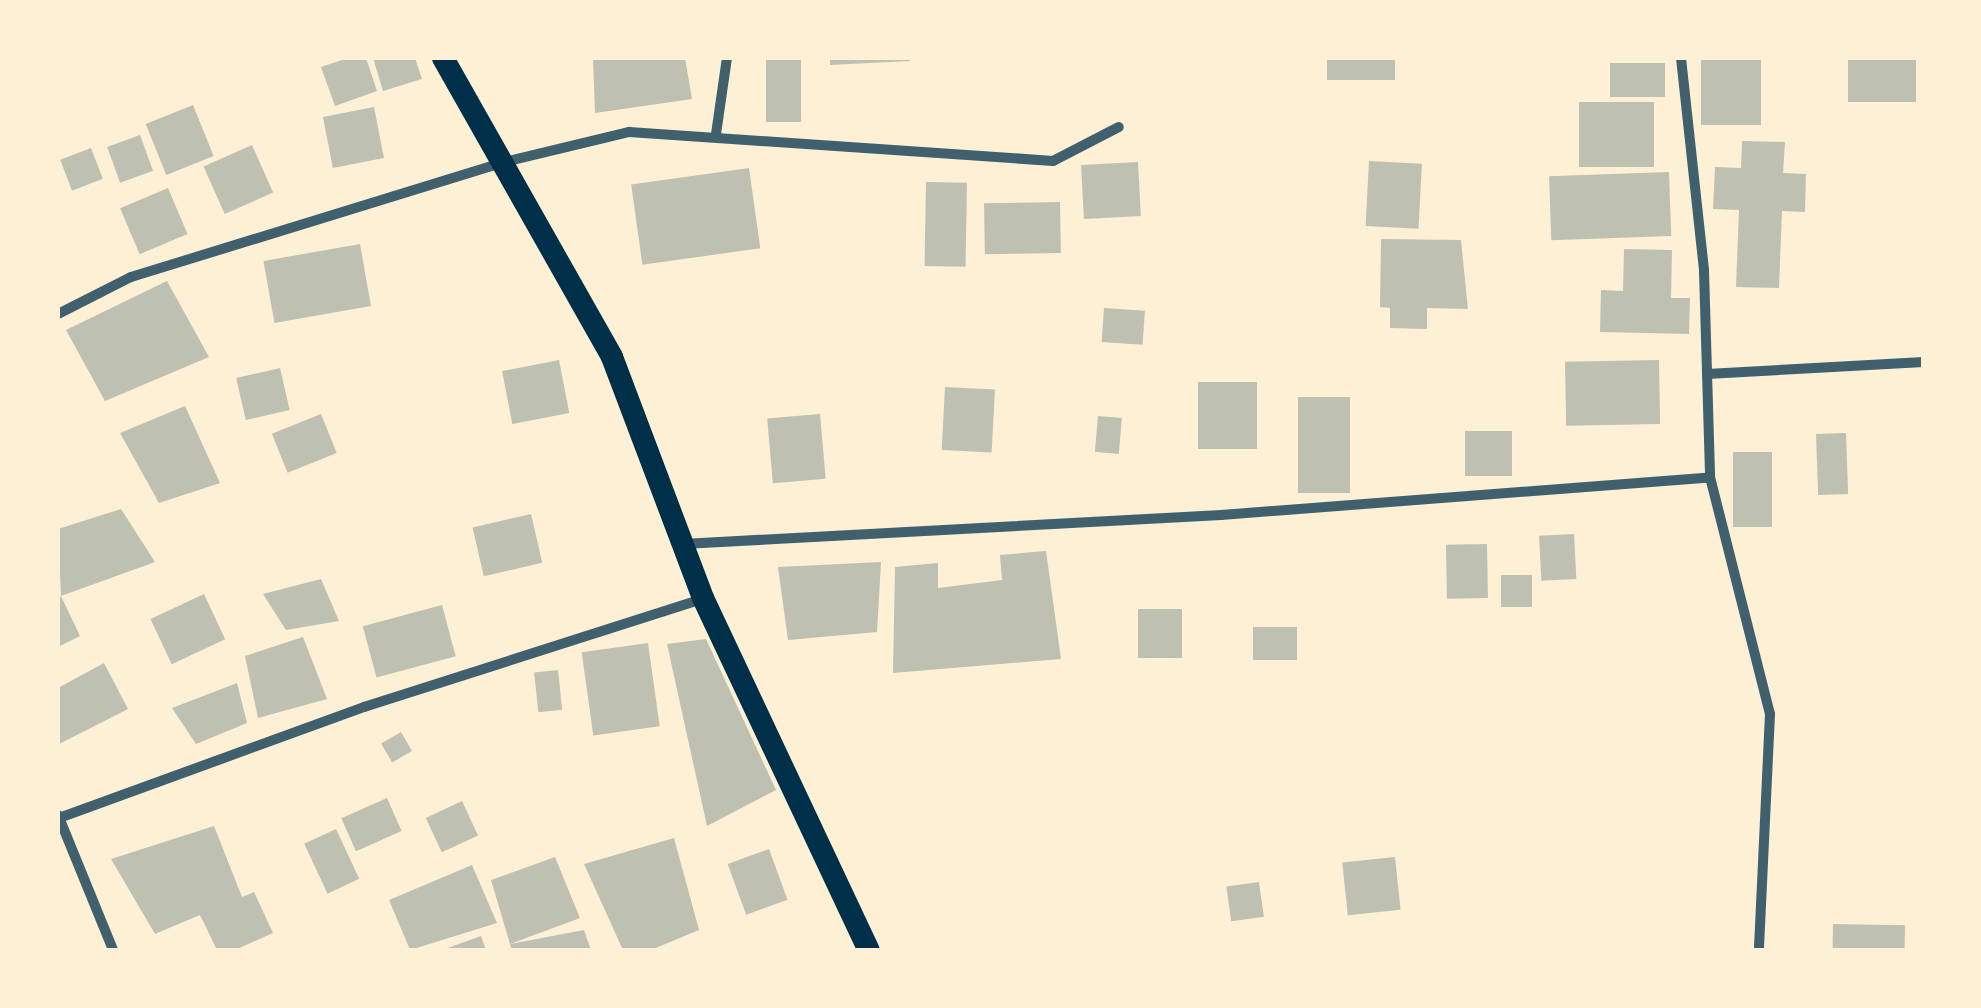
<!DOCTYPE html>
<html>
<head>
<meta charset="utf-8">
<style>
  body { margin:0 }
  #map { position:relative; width:1981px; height:1008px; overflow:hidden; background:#fdf0d5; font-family:"PT Sans Narrow",sans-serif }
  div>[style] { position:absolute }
  .building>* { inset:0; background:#bec0b2; transform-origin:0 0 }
  .minor>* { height:10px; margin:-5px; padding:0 5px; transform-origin:5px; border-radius:5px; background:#3f606c }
  .primary>* { height:22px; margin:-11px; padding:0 11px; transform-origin:11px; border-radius:11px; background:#003049 }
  span { translate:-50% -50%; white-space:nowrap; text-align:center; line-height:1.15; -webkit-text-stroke:10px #fdf0d5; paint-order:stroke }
  .frame { position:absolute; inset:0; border:60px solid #fdf0d5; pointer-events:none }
</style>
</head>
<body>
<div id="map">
  <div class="building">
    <div style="clip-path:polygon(348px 58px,366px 58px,377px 91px,335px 106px,321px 67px)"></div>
    <div style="clip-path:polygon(373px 58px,415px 58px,422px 79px,383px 91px)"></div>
    <div style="clip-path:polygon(593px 58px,685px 58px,692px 99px,595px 113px)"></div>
    <div style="left:766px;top:58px;width:35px;height:64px"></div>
    <div style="clip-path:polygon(830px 58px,909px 58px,910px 61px,830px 65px)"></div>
    <div style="left:1327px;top:58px;width:68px;height:22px"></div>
    <div style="left:1701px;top:58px;width:60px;height:67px"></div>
    <div style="left:1848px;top:58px;width:68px;height:44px"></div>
    <div style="left:1610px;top:63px;width:55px;height:34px"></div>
    <div style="left:1579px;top:102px;width:75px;height:65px"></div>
    <div style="left:193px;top:105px;width:55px;height:51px;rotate:68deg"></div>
    <div style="left:374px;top:107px;width:52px;height:52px;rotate:79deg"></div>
    <div style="left:140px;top:135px;width:38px;height:35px;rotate:70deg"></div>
    <div style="clip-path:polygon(1742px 141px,1785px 142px,1783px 173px,1806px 174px,1805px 212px,1782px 211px,1779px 288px,1736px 287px,1739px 210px,1713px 209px,1715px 167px,1741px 168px)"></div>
    <div style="left:252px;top:145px;width:52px;height:53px;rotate:66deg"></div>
    <div style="left:91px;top:148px;width:33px;height:33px;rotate:69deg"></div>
    <div style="left:1369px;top:161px;width:53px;height:65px;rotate:3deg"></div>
    <div style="left:1138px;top:162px;width:54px;height:57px;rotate:87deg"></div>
    <div style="left:749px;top:168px;width:81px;height:119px;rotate:82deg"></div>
    <div style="left:1669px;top:172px;width:64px;height:120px;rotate:88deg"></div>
    <div style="left:926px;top:182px;width:41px;height:84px;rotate:1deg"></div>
    <div style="left:168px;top:188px;width:50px;height:52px;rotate:67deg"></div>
    <div style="left:1060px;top:202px;width:51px;height:76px;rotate:89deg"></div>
    <div style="clip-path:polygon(1381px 239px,1461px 240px,1468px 309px,1427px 308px,1427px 329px,1390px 328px,1390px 308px,1380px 307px)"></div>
    <div style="left:360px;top:244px;width:63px;height:98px;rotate:80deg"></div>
    <div style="clip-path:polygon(1624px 249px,1672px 250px,1671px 298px,1690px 298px,1689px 334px,1600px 332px,1601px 290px,1623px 291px)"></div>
    <div style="clip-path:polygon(167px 281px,209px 357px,105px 401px,66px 330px)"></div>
    <div style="left:1104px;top:308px;width:41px;height:34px;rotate:4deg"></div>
    <div style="left:559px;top:360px;width:54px;height:58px;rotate:79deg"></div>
    <div style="left:1659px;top:360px;width:64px;height:94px;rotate:89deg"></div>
    <div style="left:280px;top:368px;width:43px;height:45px;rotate:77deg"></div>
    <div style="left:1198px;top:382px;width:59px;height:67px"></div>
    <div style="left:945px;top:387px;width:50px;height:63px;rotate:3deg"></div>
    <div style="left:1298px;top:397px;width:52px;height:96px"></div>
    <div style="clip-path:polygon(185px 406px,220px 483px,159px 503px,120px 433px)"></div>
    <div style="left:321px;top:414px;width:42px;height:53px;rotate:68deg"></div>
    <div style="left:820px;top:414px;width:65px;height:53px;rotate:85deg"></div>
    <div style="left:1098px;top:416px;width:24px;height:36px;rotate:5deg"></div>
    <div style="left:1465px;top:431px;width:47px;height:45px"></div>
    <div style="left:1846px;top:433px;width:61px;height:30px;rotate:88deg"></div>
    <div style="left:1733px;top:452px;width:39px;height:75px"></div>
    <div style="clip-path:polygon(121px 509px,155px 562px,61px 596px,58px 529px)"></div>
    <div style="left:531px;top:514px;width:50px;height:60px;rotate:77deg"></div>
    <div style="left:1574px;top:534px;width:45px;height:35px;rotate:87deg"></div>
    <div style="left:1487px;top:544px;width:54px;height:41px;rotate:89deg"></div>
    <div style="clip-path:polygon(1046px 551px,1061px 659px,893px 673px,895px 567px,938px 563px,938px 588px,1002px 580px,1000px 555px)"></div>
    <div style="clip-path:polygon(881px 562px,877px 632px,788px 640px,778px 567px)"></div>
    <div style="left:1501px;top:575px;width:31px;height:32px"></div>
    <div style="clip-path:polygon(321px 579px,339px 621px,286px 630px,263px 594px)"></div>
    <div style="left:204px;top:594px;width:50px;height:59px;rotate:65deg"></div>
    <div style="clip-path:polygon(61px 596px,80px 636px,58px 647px,58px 598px)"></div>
    <div style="left:442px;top:605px;width:53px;height:82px;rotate:75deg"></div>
    <div style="left:1182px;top:609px;width:49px;height:44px;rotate:90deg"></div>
    <div style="left:1253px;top:627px;width:44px;height:33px"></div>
    <div style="clip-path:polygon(303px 637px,327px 699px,258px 718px,245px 656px)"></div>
    <div style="clip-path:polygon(706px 639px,776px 790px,707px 826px,667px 644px)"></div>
    <div style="left:648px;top:643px;width:84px;height:67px;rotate:82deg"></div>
    <div style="clip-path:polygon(104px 663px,128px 709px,59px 744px,58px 688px)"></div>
    <div style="left:558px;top:670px;width:40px;height:24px;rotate:84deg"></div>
    <div style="clip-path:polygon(237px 683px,247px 723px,196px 744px,172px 708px)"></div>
    <div style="left:401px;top:732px;width:22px;height:23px;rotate:60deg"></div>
    <div style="left:387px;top:798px;width:36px;height:50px;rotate:66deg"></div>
    <div style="left:462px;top:801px;width:38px;height:40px;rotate:65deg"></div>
    <div style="clip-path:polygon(214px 826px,242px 897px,254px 892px,273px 933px,235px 950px,217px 950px,200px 915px,155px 934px,111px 859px)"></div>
    <div style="left:336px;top:829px;width:55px;height:35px;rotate:65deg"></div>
    <div style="clip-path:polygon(674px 838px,699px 930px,651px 950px,623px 950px,584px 864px)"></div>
    <div style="left:769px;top:849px;width:54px;height:44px;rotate:70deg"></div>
    <div style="clip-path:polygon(555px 857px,580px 918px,510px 944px,584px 930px,591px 950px,512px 950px,510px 944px,491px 880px)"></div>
    <div style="left:1395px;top:857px;width:53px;height:53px;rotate:84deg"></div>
    <div style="clip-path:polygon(472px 865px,497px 923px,410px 950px,389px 900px)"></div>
    <div style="left:1259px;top:882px;width:35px;height:33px;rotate:82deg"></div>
    <div style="left:1833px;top:924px;width:72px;height:26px;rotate:1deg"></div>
    <div style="clip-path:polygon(481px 936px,486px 950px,442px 950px)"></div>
  </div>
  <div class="minor">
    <div style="left:1681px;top:58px;width:214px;rotate:83.8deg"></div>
    <div style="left:1704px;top:271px;width:206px;rotate:88.3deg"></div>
    <div style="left:1710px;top:477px;width:244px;rotate:75.8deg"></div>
    <div style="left:1770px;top:714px;width:236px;rotate:92.7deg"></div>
    <div style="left:716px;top:134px;width:77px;rotate:-81.8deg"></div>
    <div style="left:58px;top:314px;width:82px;rotate:-26.9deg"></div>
    <div style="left:131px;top:277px;width:390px;rotate:-17.1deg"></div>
    <div style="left:504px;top:162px;width:129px;rotate:-13.5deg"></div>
    <div style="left:629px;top:132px;width:425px;rotate:3.9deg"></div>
    <div style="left:1053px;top:161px;width:74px;rotate:-27.3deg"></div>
    <div style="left:1707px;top:374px;width:217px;rotate:-3.2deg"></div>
    <div style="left:683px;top:544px;width:539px;rotate:-3.09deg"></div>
    <div style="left:1221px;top:515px;width:490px;rotate:-4.4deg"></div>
    <div style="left:58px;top:815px;width:146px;rotate:67.8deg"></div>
    <div style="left:59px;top:818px;width:325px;rotate:-20deg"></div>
    <div style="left:364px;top:707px;width:355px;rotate:-17.7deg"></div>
  </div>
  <div class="primary">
    <div style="left:443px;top:58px;width:343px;rotate:60.5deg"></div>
    <div style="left:612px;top:357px;width:258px;rotate:69.3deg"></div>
    <div style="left:703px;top:598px;width:389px;rotate:64.8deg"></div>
  </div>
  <div class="frame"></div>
</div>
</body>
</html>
